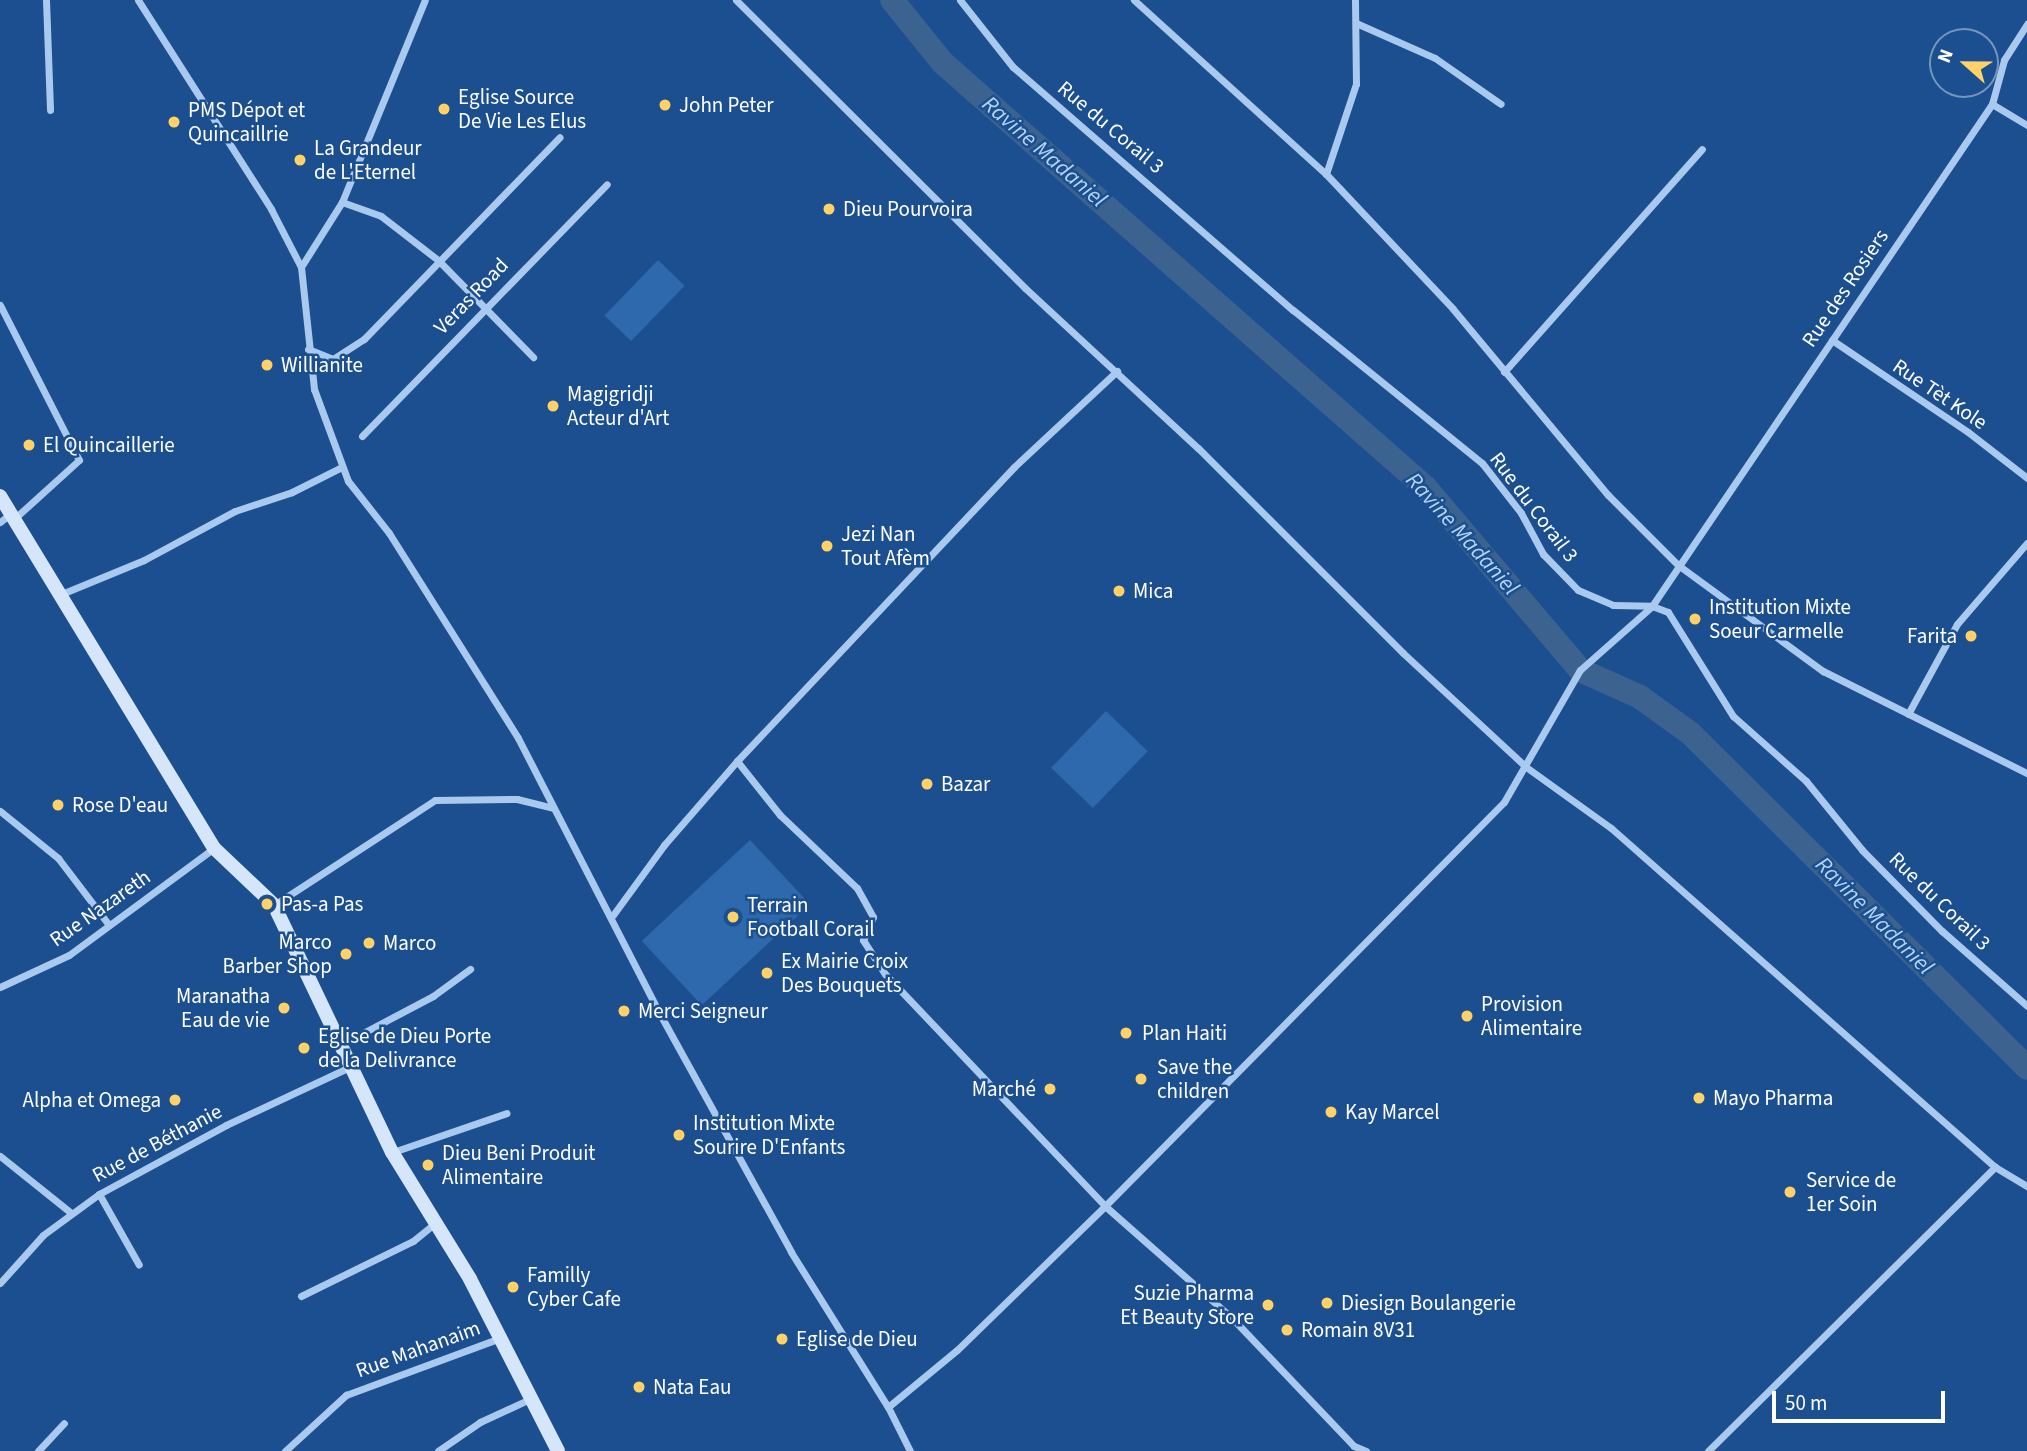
<!DOCTYPE html>
<html>
<head>
<meta charset="utf-8">
<style>
  body { margin:0 }
  #map { position:relative; width:2027px; height:1451px; overflow:hidden; background:#1b4f8f; font-family:"Source Sans 3",sans-serif }
  div>[style] { position:absolute }
  .green>* { inset:0; background:#2e69ad; transform-origin:0 0 }
  .canal>* { height:24px; margin:-12px; padding:0 12px; transform-origin:12px; border-radius:12px; background:#3c6290 }
  .street>* { height:7px; margin:-3.5px; padding:0 3.5px; transform-origin:3.5px; border-radius:3.5px; background:#a9c9ee }
  .secondary>* { height:14px; margin:-7px; padding:0 7px; transform-origin:7px; border-radius:7px; background:#d6e6fa }
  .dots>* { width:19px; height:19px; translate:-50% -50%; box-sizing:border-box; border:4px solid #1b4f8f; border-radius:50% }
  span { translate:-50% -50%; white-space:nowrap; text-align:center; line-height:1.15; -webkit-text-stroke:5px #1b4f8f; paint-order:stroke }
  .poi-label { font-size:21px; color:#fff }
  .left { translate:0 -50%; text-align:left }
  .right { translate:-100% -50%; text-align:right }
  .street-label { font-size:21px; color:#fff }
  .water-label { font-size:23px; color:#b5d3f5; font-style:italic }
  .north { position:absolute; left:1929px; top:28px; width:70px; height:70px; box-sizing:border-box; background:#1b4f8f; border:2px solid #7695bc; border-radius:50%; rotate:291deg; font-size:19px; font-weight:700; line-height:28px; text-align:center; color:#fff }
  .north::after { content:''; display:block; margin:auto; width:24px; height:32px; background:#ffd166; clip-path:polygon(50% 0,100% 100%,50% 72%,0 100%) }
  .scale { position:absolute; left:1772px; top:1391px; width:173px; height:32px; box-sizing:border-box; border:4px solid #fff; border-top:0; padding-left:9px; font-size:21px; line-height:24px; white-space:nowrap; color:#fff; -webkit-text-stroke:5px #1b4f8f; paint-order:stroke }
</style>
</head>
<body>
<div id="map">
  <div class="green">
    <div style="left:658px;top:260px;width:37px;height:77px;rotate:44deg"></div>
    <div style="left:1106px;top:711px;width:58px;height:79px;rotate:44deg"></div>
    <div style="left:750px;top:840px;width:88px;height:148px;rotate:47deg"></div>
  </div>
  <div class="canal">
    <div style="left:892px;top:0;width:81px;rotate:51deg"></div>
    <div style="left:943px;top:63px;width:642px;rotate:41.34deg"></div>
    <div style="left:1425px;top:487px;width:240px;rotate:49.7deg"></div>
    <div style="left:1580px;top:670px;width:66px;rotate:24.2deg"></div>
    <div style="left:1640px;top:697px;width:62px;rotate:35.8deg"></div>
    <div style="left:1690px;top:733px;width:475px;rotate:44.8deg"></div>
  </div>
  <div class="street">
    <div style="left:46px;top:0;width:110px;rotate:87.9deg"></div>
    <div style="left:138px;top:0;width:248px;rotate:57.5deg"></div>
    <div style="left:271px;top:209px;width:65px;rotate:62.7deg"></div>
    <div style="left:301px;top:267px;width:123px;rotate:83.9deg"></div>
    <div style="left:314px;top:389px;width:98px;rotate:69.7deg"></div>
    <div style="left:348px;top:481px;width:66px;rotate:51.7deg"></div>
    <div style="left:389px;top:533px;width:242px;rotate:57.8deg"></div>
    <div style="left:518px;top:738px;width:302px;rotate:62.8deg"></div>
    <div style="left:656px;top:1007px;width:280px;rotate:61.1deg"></div>
    <div style="left:791px;top:1252px;width:183px;rotate:58deg"></div>
    <div style="left:888px;top:1407px;width:49px;rotate:63.4deg"></div>
    <div style="left:736px;top:0;width:408px;rotate:44.9deg"></div>
    <div style="left:1025px;top:288px;width:236px;rotate:42.8deg"></div>
    <div style="left:1198px;top:448px;width:290px;rotate:45deg"></div>
    <div style="left:1403px;top:653px;width:168px;rotate:42.8deg"></div>
    <div style="left:1526px;top:767px;width:105px;rotate:35.7deg"></div>
    <div style="left:1611px;top:828px;width:512px;rotate:41.44deg"></div>
    <div style="left:1995px;top:1167px;width:37px;rotate:31deg"></div>
    <div style="left:960px;top:0;width:85px;rotate:51.7deg"></div>
    <div style="left:1013px;top:67px;width:371px;rotate:41deg"></div>
    <div style="left:1293px;top:310px;width:243px;rotate:39deg"></div>
    <div style="left:1482px;top:463px;width:63px;rotate:52deg"></div>
    <div style="left:1521px;top:513px;width:47px;rotate:61.8deg"></div>
    <div style="left:1543px;top:554px;width:50px;rotate:45.8deg"></div>
    <div style="left:1578px;top:590px;width:38px;rotate:23deg"></div>
    <div style="left:1613px;top:605px;width:39px;rotate:1deg"></div>
    <div style="left:1652px;top:606px;width:17px;rotate:21deg"></div>
    <div style="left:1668px;top:612px;width:123px;rotate:58deg"></div>
    <div style="left:1733px;top:716px;width:98px;rotate:41.7deg"></div>
    <div style="left:1806px;top:781px;width:89px;rotate:50.9deg"></div>
    <div style="left:1862px;top:850px;width:114px;rotate:45.4deg"></div>
    <div style="left:1942px;top:931px;width:113px;rotate:41.4deg"></div>
    <div style="left:1134px;top:0;width:259px;rotate:42.2deg"></div>
    <div style="left:1326px;top:174px;width:185px;rotate:46.7deg"></div>
    <div style="left:1453px;top:309px;width:242px;rotate:50.2deg"></div>
    <div style="left:1608px;top:495px;width:99px;rotate:45deg"></div>
    <div style="left:1678px;top:565px;width:180px;rotate:36.2deg"></div>
    <div style="left:1823px;top:671px;width:228px;rotate:26.6deg"></div>
    <div style="left:1356px;top:23px;width:86px;rotate:23.9deg"></div>
    <div style="left:1435px;top:58px;width:80px;rotate:34.9deg"></div>
    <div style="left:1992px;top:104px;width:41px;rotate:31deg"></div>
    <div style="left:1326px;top:174px;width:95px;rotate:-71.6deg"></div>
    <div style="left:1356px;top:84px;width:84px;rotate:-90.7deg"></div>
    <div style="left:342px;top:202px;width:41px;rotate:19.7deg"></div>
    <div style="left:381px;top:216px;width:72px;rotate:37.7deg"></div>
    <div style="left:438px;top:260px;width:136px;rotate:45.6deg"></div>
    <div style="left:301px;top:267px;width:77px;rotate:-57.8deg"></div>
    <div style="left:342px;top:202px;width:218px;rotate:-67.7deg"></div>
    <div style="left:0;top:305px;width:174px;rotate:63deg"></div>
    <div style="left:79px;top:460px;width:86px;rotate:137.8deg"></div>
    <div style="left:1832px;top:340px;width:164px;rotate:34.1deg"></div>
    <div style="left:1968px;top:432px;width:75px;rotate:37.9deg"></div>
    <div style="left:308px;top:349px;width:27px;rotate:22deg"></div>
    <div style="left:333px;top:359px;width:37px;rotate:-33deg"></div>
    <div style="left:364px;top:339px;width:281px;rotate:-45.9deg"></div>
    <div style="left:1504px;top:372px;width:298px;rotate:-48.4deg"></div>
    <div style="left:362px;top:436px;width:351px;rotate:-45.8deg"></div>
    <div style="left:0;top:522px;width:14px;rotate:-39deg"></div>
    <div style="left:59px;top:595px;width:92px;rotate:-22.4deg"></div>
    <div style="left:144px;top:560px;width:103px;rotate:-28.3deg"></div>
    <div style="left:235px;top:511px;width:60px;rotate:-18.4deg"></div>
    <div style="left:292px;top:492px;width:56px;rotate:-26.6deg"></div>
    <div style="left:1908px;top:714px;width:102px;rotate:-61.4deg"></div>
    <div style="left:1957px;top:624px;width:107px;rotate:-49.2deg"></div>
    <div style="left:737px;top:761px;width:69px;rotate:51.5deg"></div>
    <div style="left:780px;top:815px;width:106px;rotate:43.5deg"></div>
    <div style="left:857px;top:888px;width:33px;rotate:61deg"></div>
    <div style="left:873px;top:917px;width:25px;rotate:113deg"></div>
    <div style="left:863px;top:940px;width:40px;rotate:57.1deg"></div>
    <div style="left:885px;top:974px;width:320px;rotate:46.5deg"></div>
    <div style="left:1105px;top:1206px;width:168px;rotate:41.4deg"></div>
    <div style="left:1231px;top:1317px;width:178px;rotate:46.4deg"></div>
    <div style="left:1354px;top:1446px;width:13px;rotate:23deg"></div>
    <div style="left:0;top:811px;width:75px;rotate:39deg"></div>
    <div style="left:58px;top:858px;width:84px;rotate:52.7deg"></div>
    <div style="left:274px;top:905px;width:192px;rotate:-33.1deg"></div>
    <div style="left:435px;top:800px;width:82px;rotate:-0.7deg"></div>
    <div style="left:517px;top:799px;width:37px;rotate:14deg"></div>
    <div style="left:613px;top:915px;width:87px;rotate:-53.9deg"></div>
    <div style="left:664px;top:845px;width:111px;rotate:-49deg"></div>
    <div style="left:737px;top:761px;width:404px;rotate:-46.7deg"></div>
    <div style="left:1014px;top:467px;width:141px;rotate:-43deg"></div>
    <div style="left:0;top:987px;width:76px;rotate:-24.9deg"></div>
    <div style="left:69px;top:955px;width:180px;rotate:-36.4deg"></div>
    <div style="left:344px;top:1043px;width:101px;rotate:-27.8deg"></div>
    <div style="left:433px;top:996px;width:46px;rotate:-36.1deg"></div>
    <div style="left:393px;top:1152px;width:120px;rotate:-18.9deg"></div>
    <div style="left:0;top:1156px;width:90px;rotate:38.7deg"></div>
    <div style="left:99px;top:1194px;width:81px;rotate:60.6deg"></div>
    <div style="left:0;top:1283px;width:64px;rotate:-48.1deg"></div>
    <div style="left:43px;top:1235px;width:69px;rotate:-36.2deg"></div>
    <div style="left:99px;top:1194px;width:145px;rotate:-28.5deg"></div>
    <div style="left:226px;top:1125px;width:139px;rotate:-25.1deg"></div>
    <div style="left:301px;top:1296px;width:125px;rotate:-26.2deg"></div>
    <div style="left:413px;top:1241px;width:28px;rotate:-39deg"></div>
    <div style="left:888px;top:1407px;width:89px;rotate:-39.6deg"></div>
    <div style="left:957px;top:1350px;width:206px;rotate:-44.2deg"></div>
    <div style="left:1105px;top:1206px;width:568px;rotate:-45.36deg"></div>
    <div style="left:1504px;top:802px;width:152px;rotate:-60.1deg"></div>
    <div style="left:1580px;top:670px;width:96px;rotate:-41.6deg"></div>
    <div style="left:1652px;top:606px;width:606px;rotate:-55.89deg"></div>
    <div style="left:1992px;top:104px;width:46px;rotate:-74.7deg"></div>
    <div style="left:2004px;top:60px;width:43px;rotate:-57.4deg"></div>
    <div style="left:38px;top:1451px;width:38px;rotate:-47deg"></div>
    <div style="left:285px;top:1451px;width:83px;rotate:-42.6deg"></div>
    <div style="left:346px;top:1395px;width:164px;rotate:-20.3deg"></div>
    <div style="left:438px;top:1451px;width:51px;rotate:-34.6deg"></div>
    <div style="left:480px;top:1422px;width:57px;rotate:-24.8deg"></div>
    <div style="left:1708px;top:1451px;width:404px;rotate:-44.7deg"></div>
  </div>
  <div class="secondary">
    <div style="left:0;top:496px;width:412px;rotate:58.7deg"></div>
    <div style="left:214px;top:848px;width:83px;rotate:43.5deg"></div>
    <div style="left:274px;top:905px;width:274px;rotate:64.5deg"></div>
    <div style="left:392px;top:1152px;width:149px;rotate:58.4deg"></div>
    <div style="left:470px;top:1279px;width:193px;rotate:62.9deg"></div>
  </div>
  <div class="dots">
    <div style="left:665px;top:105px;background:#ffd166"></div>
    <div style="left:444px;top:109px;background:#ffd166"></div>
    <div style="left:174px;top:122px;background:#ffd166"></div>
    <div style="left:300px;top:160px;background:#ffd166"></div>
    <div style="left:829px;top:209px;background:#ffd166"></div>
    <div style="left:267px;top:365px;background:#ffd166"></div>
    <div style="left:553px;top:406px;background:#ffd166"></div>
    <div style="left:29px;top:445px;background:#ffd166"></div>
    <div style="left:827px;top:546px;background:#ffd166"></div>
    <div style="left:1119px;top:591px;background:#ffd166"></div>
    <div style="left:1695px;top:619px;background:#ffd166"></div>
    <div style="left:1971px;top:636px;background:#ffd166"></div>
    <div style="left:927px;top:784px;background:#ffd166"></div>
    <div style="left:58px;top:805px;background:#ffd166"></div>
    <div style="left:267px;top:904px;background:#ffd166"></div>
    <div style="left:733px;top:917px;background:#ffd166"></div>
    <div style="left:369px;top:943px;background:#ffd166"></div>
    <div style="left:346px;top:954px;background:#ffd166"></div>
    <div style="left:767px;top:973px;background:#ffd166"></div>
    <div style="left:284px;top:1008px;background:#ffd166"></div>
    <div style="left:624px;top:1011px;background:#ffd166"></div>
    <div style="left:1467px;top:1016px;background:#ffd166"></div>
    <div style="left:1126px;top:1033px;background:#ffd166"></div>
    <div style="left:304px;top:1048px;background:#ffd166"></div>
    <div style="left:1141px;top:1079px;background:#ffd166"></div>
    <div style="left:1050px;top:1089px;background:#ffd166"></div>
    <div style="left:1699px;top:1098px;background:#ffd166"></div>
    <div style="left:175px;top:1100px;background:#ffd166"></div>
    <div style="left:1331px;top:1112px;background:#ffd166"></div>
    <div style="left:679px;top:1135px;background:#ffd166"></div>
    <div style="left:428px;top:1165px;background:#ffd166"></div>
    <div style="left:1790px;top:1192px;background:#ffd166"></div>
    <div style="left:513px;top:1287px;background:#ffd166"></div>
    <div style="left:1327px;top:1303px;background:#ffd166"></div>
    <div style="left:1268px;top:1305px;background:#ffd166"></div>
    <div style="left:1287px;top:1330px;background:#ffd166"></div>
    <div style="left:782px;top:1339px;background:#ffd166"></div>
    <div style="left:639px;top:1387px;background:#ffd166"></div>
  </div>
  <div class="poi-label">
    <span class="left" style="left:458px;top:109px">Eglise Source<br>De Vie Les Elus</span>
    <span class="left" style="left:679px;top:105px">John Peter</span>
    <span class="left" style="left:188px;top:122px">PMS Dépot et<br>Quincaillrie</span>
    <span class="left" style="left:314px;top:160px">La Grandeur<br>de L'Eternel</span>
    <span class="left" style="left:843px;top:209px">Dieu Pourvoira</span>
    <span class="left" style="left:281px;top:365px">Willianite</span>
    <span class="left" style="left:567px;top:406px">Magigridji<br>Acteur d'Art</span>
    <span class="left" style="left:43px;top:445px">El Quincaillerie</span>
    <span class="left" style="left:841px;top:546px">Jezi Nan<br>Tout Afèm</span>
    <span class="left" style="left:1133px;top:591px">Mica</span>
    <span class="left" style="left:1709px;top:619px">Institution Mixte<br>Soeur Carmelle</span>
    <span class="right" style="left:1957px;top:636px">Farita</span>
    <span class="left" style="left:941px;top:784px">Bazar</span>
    <span class="left" style="left:72px;top:805px">Rose D'eau</span>
    <span class="left" style="left:281px;top:904px">Pas-a Pas</span>
    <span class="left" style="left:747px;top:917px">Terrain<br>Football Corail</span>
    <span class="right" style="left:332px;top:954px">Marco<br>Barber Shop</span>
    <span class="left" style="left:383px;top:943px">Marco</span>
    <span class="left" style="left:781px;top:973px">Ex Mairie Croix<br>Des Bouquets</span>
    <span class="right" style="left:270px;top:1008px">Maranatha<br>Eau de vie</span>
    <span class="left" style="left:1481px;top:1016px">Provision<br>Alimentaire</span>
    <span class="left" style="left:638px;top:1011px">Merci Seigneur</span>
    <span class="left" style="left:1142px;top:1033px">Plan Haiti</span>
    <span class="left" style="left:318px;top:1048px">Eglise de Dieu Porte<br>de la Delivrance</span>
    <span class="left" style="left:1157px;top:1079px">Save the<br>children</span>
    <span class="right" style="left:1036px;top:1089px">Marché</span>
    <span class="left" style="left:1713px;top:1098px">Mayo Pharma</span>
    <span class="right" style="left:161px;top:1100px">Alpha et Omega</span>
    <span class="left" style="left:1345px;top:1112px">Kay Marcel</span>
    <span class="left" style="left:693px;top:1135px">Institution Mixte<br>Sourire D'Enfants</span>
    <span class="left" style="left:442px;top:1165px">Dieu Beni Produit<br>Alimentaire</span>
    <span class="left" style="left:1806px;top:1192px">Service de<br>1er Soin</span>
    <span class="left" style="left:527px;top:1287px">Familly<br>Cyber Cafe</span>
    <span class="right" style="left:1254px;top:1305px">Suzie Pharma<br>Et Beauty Store</span>
    <span class="left" style="left:1341px;top:1303px">Diesign Boulangerie</span>
    <span class="left" style="left:1301px;top:1330px">Romain 8V31</span>
    <span class="left" style="left:796px;top:1339px">Eglise de Dieu</span>
    <span class="left" style="left:653px;top:1387px">Nata Eau</span>
  </div>
  <div class="street-label">
    <span style="left:1111px;top:127px;rotate:40deg">Rue du Corail 3</span>
    <span style="left:1845px;top:288px;rotate:-56deg">Rue des Rosiers</span>
    <span style="left:471px;top:296px;rotate:-46deg">Veras Road</span>
    <span style="left:1940px;top:394px;rotate:34deg">Rue Tèt Kole</span>
    <span style="left:1534px;top:507px;rotate:53deg">Rue du Corail 3</span>
    <span style="left:1940px;top:901px;rotate:44deg">Rue du Corail 3</span>
    <span style="left:100px;top:908px;rotate:-35deg">Rue Nazareth</span>
    <span style="left:157px;top:1143px;rotate:-28deg">Rue de Béthanie</span>
    <span style="left:418px;top:1349px;rotate:-20deg">Rue Mahanaim</span>
  </div>
  <div class="water-label">
    <span style="left:1044px;top:152px;rotate:41deg">Ravine Madaniel</span>
    <span style="left:1462px;top:534px;rotate:48deg">Ravine Madaniel</span>
    <span style="left:1874px;top:916px;rotate:45deg">Ravine Madaniel</span>
  </div>
  <div class="north">N</div>
  <div class="scale">50 m</div>
</div>
</body>
</html>
